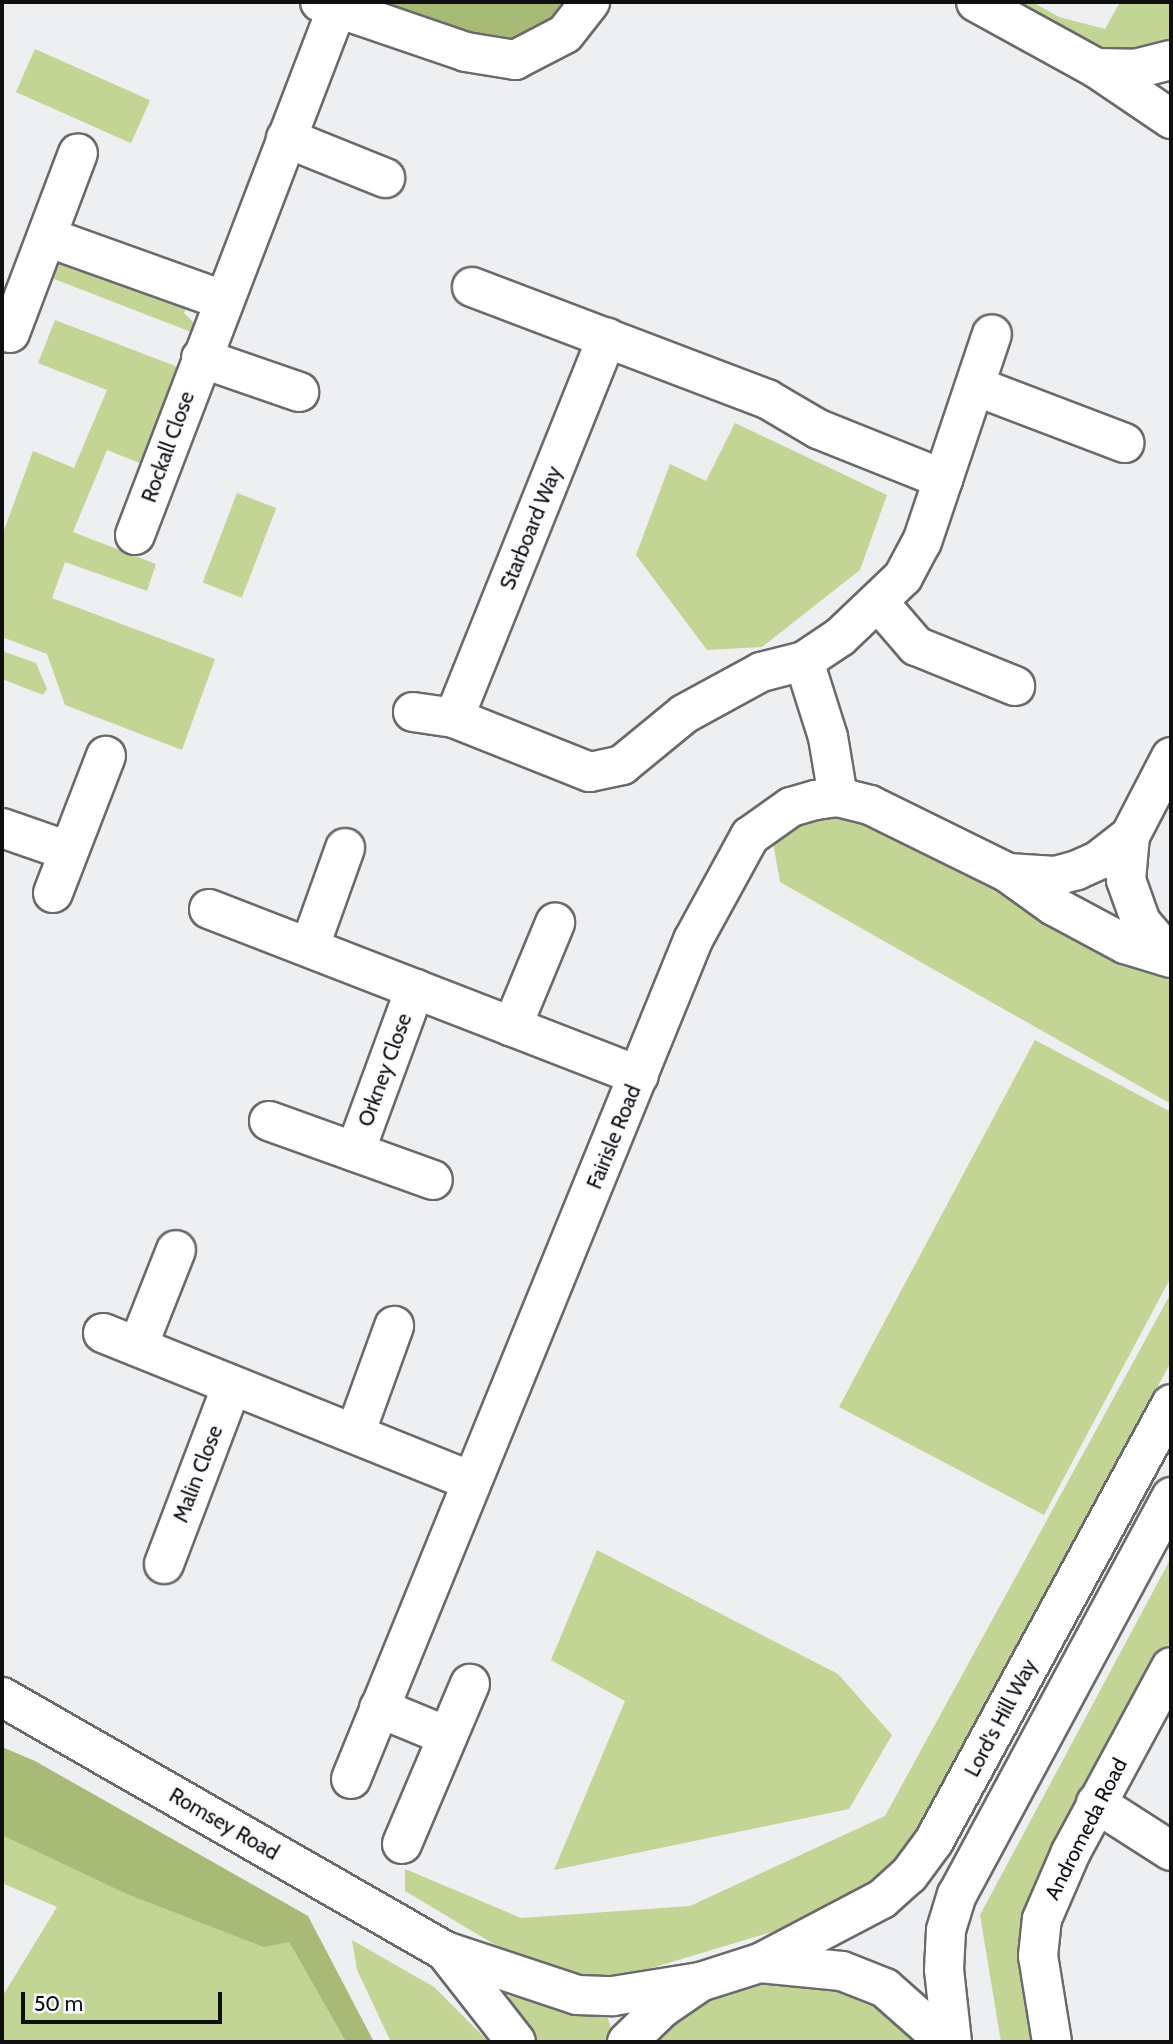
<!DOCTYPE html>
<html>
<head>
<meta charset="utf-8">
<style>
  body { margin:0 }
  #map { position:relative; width:1173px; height:2044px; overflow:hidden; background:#eeeff1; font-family:Cabin,sans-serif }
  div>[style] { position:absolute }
  .green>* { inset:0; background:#c2d594; transform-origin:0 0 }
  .forest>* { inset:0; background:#a8bb76 }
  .roads { filter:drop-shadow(2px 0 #696a6c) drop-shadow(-2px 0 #696a6c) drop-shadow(0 2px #696a6c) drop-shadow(0 -2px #696a6c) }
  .minor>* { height:38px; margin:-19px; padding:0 19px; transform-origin:19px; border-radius:19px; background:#fff }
  .major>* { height:38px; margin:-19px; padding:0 19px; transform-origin:19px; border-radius:19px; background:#fff }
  span { translate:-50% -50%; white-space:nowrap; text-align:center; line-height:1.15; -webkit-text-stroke:5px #fbfcff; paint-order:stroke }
  .street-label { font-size:21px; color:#0f0f10 }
  .frame { position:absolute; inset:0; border:4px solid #0f0f10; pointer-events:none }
  .scale { position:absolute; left:21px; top:1992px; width:201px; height:32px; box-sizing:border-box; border:4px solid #0f0f10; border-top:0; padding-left:9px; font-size:21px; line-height:24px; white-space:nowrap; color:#0f0f10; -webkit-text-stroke:5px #fbfcff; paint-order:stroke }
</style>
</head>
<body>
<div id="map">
  <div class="green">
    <div style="clip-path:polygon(1003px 2px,1032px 2px,1059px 17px,1105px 29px,1120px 2px,1171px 2px,1171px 40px,1156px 48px,1111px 53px,1075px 40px)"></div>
    <div style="left:35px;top:49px;width:126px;height:47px;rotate:24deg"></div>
    <div style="clip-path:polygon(59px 259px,188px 303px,184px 313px,195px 324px,191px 332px,44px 275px)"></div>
    <div style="clip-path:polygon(55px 320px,178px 367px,147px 466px,107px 450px,73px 532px,156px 564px,147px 591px,65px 562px,52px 598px,215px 659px,182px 750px,65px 705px,47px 654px,2px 637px,2px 536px,33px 451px,74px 468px,107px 390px,38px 363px)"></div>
    <div style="clip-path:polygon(735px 423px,887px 495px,860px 570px,762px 647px,707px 650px,636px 555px,670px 464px,706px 481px)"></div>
    <div style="left:237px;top:493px;width:42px;height:96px;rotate:21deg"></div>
    <div style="clip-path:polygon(2px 651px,36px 663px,47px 689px,43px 695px,2px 679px)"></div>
    <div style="clip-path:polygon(827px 815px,866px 820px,1171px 981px,1171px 1104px,780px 882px,772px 837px,797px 820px)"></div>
    <div style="clip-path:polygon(1035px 1040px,1171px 1112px,1171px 1277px,1044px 1515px,839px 1407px)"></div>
    <div style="clip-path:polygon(1171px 1293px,1171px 1362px,920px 1822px,901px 1855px,873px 1884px,805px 1922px,615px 1979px,585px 1979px,512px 1955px,405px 1891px,405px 1869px,521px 1918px,690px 1906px,885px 1816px)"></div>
    <div style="clip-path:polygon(597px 1550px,838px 1674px,892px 1735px,849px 1809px,554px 1870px,625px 1701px,551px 1660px)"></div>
    <div style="clip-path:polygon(1171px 1558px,1171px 1639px,1025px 1917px,1019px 1964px,1031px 2042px,1001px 2042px,980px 1915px)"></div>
    <div style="clip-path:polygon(2px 1779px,289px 1942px,346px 2042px,2px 2042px,2px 1997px,57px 1907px,2px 1883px)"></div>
    <div style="clip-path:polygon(352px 1940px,434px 1987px,489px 2042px,391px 2042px,357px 1970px)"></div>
    <div style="clip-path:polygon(806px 1977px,874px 1997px,925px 2042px,645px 2042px,653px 2031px,739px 1981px)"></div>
    <div style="clip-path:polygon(510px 1996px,606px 2013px,611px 2028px,607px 2042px,530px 2042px,502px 2001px)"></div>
  </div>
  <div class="forest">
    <div style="clip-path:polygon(365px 2px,571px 2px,531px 38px,482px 45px)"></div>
    <div style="clip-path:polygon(2px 1747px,35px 1761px,308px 1916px,374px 2042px,346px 2042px,289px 1942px,264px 1947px,127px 1894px,2px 1835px)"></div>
  </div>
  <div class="roads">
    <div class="minor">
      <div style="left:320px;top:2px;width:154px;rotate:18.9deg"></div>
      <div style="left:466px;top:52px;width:50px;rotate:9.3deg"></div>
      <div style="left:515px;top:60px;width:56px;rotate:-27.5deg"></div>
      <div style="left:565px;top:34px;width:41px;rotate:-52deg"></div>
      <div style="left:976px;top:2px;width:137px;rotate:28.8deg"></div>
      <div style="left:1096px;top:68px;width:91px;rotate:34.2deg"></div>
      <div style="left:1096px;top:68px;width:39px;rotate:1deg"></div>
      <div style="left:1135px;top:69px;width:37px;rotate:-14deg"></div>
      <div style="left:286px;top:138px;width:107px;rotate:22deg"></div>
      <div style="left:47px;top:237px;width:187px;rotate:19.7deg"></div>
      <div style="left:472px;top:287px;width:316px;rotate:20.8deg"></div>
      <div style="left:767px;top:399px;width:59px;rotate:30.5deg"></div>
      <div style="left:818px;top:429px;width:135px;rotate:21.8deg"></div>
      <div style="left:10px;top:333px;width:192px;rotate:-69.3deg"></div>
      <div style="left:201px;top:358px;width:104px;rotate:19.1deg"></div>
      <div style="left:975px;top:386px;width:160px;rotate:20.9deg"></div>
      <div style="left:135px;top:535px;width:564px;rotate:-69.03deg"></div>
      <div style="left:879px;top:603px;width:57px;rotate:49.3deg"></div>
      <div style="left:916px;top:646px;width:107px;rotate:22deg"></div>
      <div style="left:804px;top:661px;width:80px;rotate:72.5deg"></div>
      <div style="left:828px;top:737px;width:61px;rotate:80.5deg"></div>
      <div style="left:413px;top:712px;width:41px;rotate:8.3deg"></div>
      <div style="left:454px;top:718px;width:146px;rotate:21.7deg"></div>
      <div style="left:590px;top:772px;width:33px;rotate:-12deg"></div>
      <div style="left:622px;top:765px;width:80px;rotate:-39.4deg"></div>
      <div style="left:684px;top:714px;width:88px;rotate:-28.6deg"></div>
      <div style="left:761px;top:672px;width:44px;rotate:-14.3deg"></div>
      <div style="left:804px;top:661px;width:43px;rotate:-33.7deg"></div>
      <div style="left:840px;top:637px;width:87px;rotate:-43.6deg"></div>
      <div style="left:903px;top:577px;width:40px;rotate:-62deg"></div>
      <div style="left:922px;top:542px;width:219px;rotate:-71.4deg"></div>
      <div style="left:454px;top:718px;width:410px;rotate:-68.1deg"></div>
      <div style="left:1171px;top:757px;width:89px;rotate:117.4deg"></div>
      <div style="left:1130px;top:836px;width:44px;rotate:95.2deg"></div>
      <div style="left:1126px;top:880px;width:45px;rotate:70.3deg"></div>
      <div style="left:1141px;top:922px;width:46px;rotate:49.4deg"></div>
      <div style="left:2px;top:828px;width:70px;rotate:19.2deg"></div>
      <div style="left:1008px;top:873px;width:47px;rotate:3.7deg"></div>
      <div style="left:1055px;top:876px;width:23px;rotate:-15deg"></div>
      <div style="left:1077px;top:870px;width:24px;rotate:-24deg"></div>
      <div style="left:1099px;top:860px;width:39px;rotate:-38deg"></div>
      <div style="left:53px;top:893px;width:147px;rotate:-68.9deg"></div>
      <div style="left:209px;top:909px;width:461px;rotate:21.2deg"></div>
      <div style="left:310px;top:946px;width:104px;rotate:-70.3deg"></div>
      <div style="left:512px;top:1027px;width:113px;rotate:-67.5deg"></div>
      <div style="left:269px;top:1121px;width:174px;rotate:19.8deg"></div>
      <div style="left:355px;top:1152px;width:174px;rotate:-69.8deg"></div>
      <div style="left:103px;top:1333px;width:397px;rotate:21.9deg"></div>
      <div style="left:138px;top:1346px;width:103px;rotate:-68.4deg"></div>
      <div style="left:355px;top:1434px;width:115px;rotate:-70.1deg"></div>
      <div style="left:164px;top:1564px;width:191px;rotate:-69.2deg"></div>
      <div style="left:379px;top:1708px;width:74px;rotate:22.4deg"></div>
      <div style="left:351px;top:1779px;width:906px;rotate:-67.82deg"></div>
      <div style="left:693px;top:940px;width:119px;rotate:-61.3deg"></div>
      <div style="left:750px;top:836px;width:50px;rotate:-35.3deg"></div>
      <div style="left:791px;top:807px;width:26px;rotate:-16deg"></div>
      <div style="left:816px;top:800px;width:22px;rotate:-8deg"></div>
      <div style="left:838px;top:797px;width:33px;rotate:14deg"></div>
      <div style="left:870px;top:805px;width:154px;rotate:26.2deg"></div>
      <div style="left:1008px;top:873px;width:57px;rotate:35.7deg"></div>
      <div style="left:1054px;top:906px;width:81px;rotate:28.2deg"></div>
      <div style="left:1125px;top:944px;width:48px;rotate:16.9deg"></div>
      <div style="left:1096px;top:1803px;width:89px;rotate:32.6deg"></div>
      <div style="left:402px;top:1844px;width:174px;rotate:-67deg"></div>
      <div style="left:760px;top:1963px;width:138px;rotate:-27.7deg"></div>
      <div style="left:882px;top:1899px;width:36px;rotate:-42deg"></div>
      <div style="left:909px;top:1875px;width:42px;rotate:-53.7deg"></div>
      <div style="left:934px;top:1841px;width:497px;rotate:-61.5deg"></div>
      <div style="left:952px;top:2042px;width:72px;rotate:-96.3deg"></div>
      <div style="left:944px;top:1970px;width:40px;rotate:-87.1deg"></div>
      <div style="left:946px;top:1930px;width:37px;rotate:-73deg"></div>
      <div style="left:957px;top:1895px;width:452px;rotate:-61.7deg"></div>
      <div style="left:1052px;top:2042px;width:87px;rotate:-99.2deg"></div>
      <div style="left:1038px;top:1956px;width:37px;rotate:-84deg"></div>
      <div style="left:1042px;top:1919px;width:73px;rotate:-66.6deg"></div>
      <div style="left:1071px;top:1852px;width:210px;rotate:-61.6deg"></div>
    </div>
    <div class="major">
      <div style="left:2px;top:1697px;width:511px;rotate:29.83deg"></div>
      <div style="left:445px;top:1951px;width:139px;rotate:18.4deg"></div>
      <div style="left:577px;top:1995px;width:36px;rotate:2deg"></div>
      <div style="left:613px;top:1996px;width:88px;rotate:-9.1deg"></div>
      <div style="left:445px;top:1951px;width:115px;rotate:52deg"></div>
      <div style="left:627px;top:2042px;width:49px;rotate:-44.2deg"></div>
      <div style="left:662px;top:2008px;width:46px;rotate:-34.4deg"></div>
      <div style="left:700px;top:1982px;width:63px;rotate:-17.6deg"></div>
      <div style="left:760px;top:1963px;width:82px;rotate:5.6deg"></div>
      <div style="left:842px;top:1971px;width:46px;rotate:21.6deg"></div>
      <div style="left:885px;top:1988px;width:81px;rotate:41.5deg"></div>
    </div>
  </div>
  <div class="street-label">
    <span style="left:168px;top:447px;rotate:-70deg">Rockall Close</span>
    <span style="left:531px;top:528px;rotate:-68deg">Starboard Way</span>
    <span style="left:385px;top:1070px;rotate:-70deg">Orkney Close</span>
    <span style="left:614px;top:1137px;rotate:-68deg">Fairisle Road</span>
    <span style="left:198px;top:1474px;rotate:-69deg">Malin Close</span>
    <span style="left:1001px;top:1718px;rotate:-62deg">Lord's Hill Way</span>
    <span style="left:224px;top:1824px;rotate:30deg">Romsey Road</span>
    <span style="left:1086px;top:1829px;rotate:-63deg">Andromeda Road</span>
  </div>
  <div class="frame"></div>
  <div class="scale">50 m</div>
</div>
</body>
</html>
